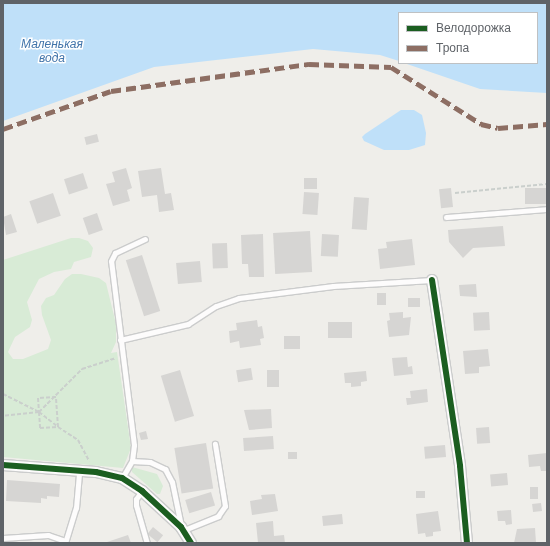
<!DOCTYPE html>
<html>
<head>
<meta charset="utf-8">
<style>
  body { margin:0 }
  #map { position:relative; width:550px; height:546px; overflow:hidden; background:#efeeea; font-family:Arial,sans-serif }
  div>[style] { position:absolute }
  .green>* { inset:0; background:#d8ebd6 }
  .water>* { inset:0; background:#bfe0f9 }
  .building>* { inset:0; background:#d6d5d3; transform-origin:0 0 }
  .path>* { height:2px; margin-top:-1px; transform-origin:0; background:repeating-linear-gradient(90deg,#cacfcc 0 4px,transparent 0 6px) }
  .roads { filter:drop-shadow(1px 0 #cbcccc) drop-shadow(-1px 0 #cbcccc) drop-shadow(0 1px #cbcccc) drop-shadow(0 -1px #cbcccc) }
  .service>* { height:5px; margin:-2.5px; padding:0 2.5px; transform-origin:2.5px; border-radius:2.5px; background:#fdfcfc }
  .minor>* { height:10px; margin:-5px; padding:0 5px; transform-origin:5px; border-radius:5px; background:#fdfcfc }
  .quiet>* { height:5px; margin-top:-2.5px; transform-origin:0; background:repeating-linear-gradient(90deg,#8d6e63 0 10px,transparent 0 15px) }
  .cycleway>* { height:6px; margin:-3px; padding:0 3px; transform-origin:3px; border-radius:3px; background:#1b5e20 }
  span { translate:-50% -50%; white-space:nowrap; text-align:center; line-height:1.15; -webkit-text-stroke:3px #fff; paint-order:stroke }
  .water-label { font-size:12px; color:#4174aa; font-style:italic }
  .frame { position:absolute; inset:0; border:4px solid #5f6368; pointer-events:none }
  .legend { position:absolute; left:398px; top:12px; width:140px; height:52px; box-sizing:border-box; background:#fff; border:1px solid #bfc1c3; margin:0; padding:5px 7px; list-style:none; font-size:12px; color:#5f6368 }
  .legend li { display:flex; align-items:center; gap:8px; height:20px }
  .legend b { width:20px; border:1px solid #bfc1c3 }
</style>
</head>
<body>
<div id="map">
  <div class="green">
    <div style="clip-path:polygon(71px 238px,79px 238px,88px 241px,93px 248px,91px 257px,74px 262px,71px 269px,54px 272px,39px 279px,27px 302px,32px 320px,30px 327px,15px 337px,8px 352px,13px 359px,23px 359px,48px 349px,51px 340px,42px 315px,41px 306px,46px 298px,54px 295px,65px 279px,72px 274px,81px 274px,99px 278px,106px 283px,116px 324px,116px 342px,111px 353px,117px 352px,131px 448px,123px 468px,3px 457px,3px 260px)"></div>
    <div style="clip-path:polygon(132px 467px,157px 474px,163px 486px,160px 494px,157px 494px,132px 472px)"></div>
  </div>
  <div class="water">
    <div style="clip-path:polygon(3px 3px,547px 3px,547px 93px,480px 89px,404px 63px,537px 63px,537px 13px,399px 13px,399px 61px,380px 55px,313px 49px,154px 67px,3px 121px)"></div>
    <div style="clip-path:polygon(401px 110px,414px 110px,422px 115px,426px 133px,425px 145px,409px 150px,384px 150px,364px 141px,362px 137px,365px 134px)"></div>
  </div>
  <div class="building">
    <div style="left:97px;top:134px;width:8px;height:13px;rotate:76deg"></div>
    <div style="clip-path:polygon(126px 168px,132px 188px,127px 190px,130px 201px,113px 206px,106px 184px,115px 182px,112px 172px)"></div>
    <div style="clip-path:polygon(161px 168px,165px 194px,171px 193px,174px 210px,159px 212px,157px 195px,142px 197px,138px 171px)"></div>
    <div style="left:83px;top:173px;width:16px;height:20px;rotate:72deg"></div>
    <div style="left:304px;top:178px;width:13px;height:11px"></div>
    <div style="left:451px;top:188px;width:19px;height:12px;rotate:84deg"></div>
    <div style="left:547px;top:188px;width:16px;height:22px;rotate:90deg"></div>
    <div style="left:304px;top:192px;width:15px;height:22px;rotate:4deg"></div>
    <div style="left:53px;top:193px;width:24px;height:25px;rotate:71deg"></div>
    <div style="left:354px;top:197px;width:15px;height:32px;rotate:4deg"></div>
    <div style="left:97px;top:213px;width:18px;height:15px;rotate:71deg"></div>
    <div style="clip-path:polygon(11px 214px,17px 232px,6px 235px,3px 217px)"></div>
    <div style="clip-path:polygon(503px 226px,505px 246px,473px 248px,463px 258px,449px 242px,448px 230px)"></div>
    <div style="left:310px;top:231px;width:41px;height:37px;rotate:87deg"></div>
    <div style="clip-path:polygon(263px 234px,264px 277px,249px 277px,248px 264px,242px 264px,241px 235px)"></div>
    <div style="left:322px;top:234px;width:17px;height:22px;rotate:3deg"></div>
    <div style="clip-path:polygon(412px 239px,415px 265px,380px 269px,378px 249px,387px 248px,386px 242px)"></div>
    <div style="left:227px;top:243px;width:25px;height:15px;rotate:88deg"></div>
    <div style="left:142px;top:255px;width:59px;height:17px;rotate:72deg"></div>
    <div style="left:200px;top:261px;width:21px;height:24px;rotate:85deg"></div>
    <div style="clip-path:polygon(476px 284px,477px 297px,460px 296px,459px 285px)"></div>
    <div style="left:377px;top:293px;width:9px;height:12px"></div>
    <div style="left:408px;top:298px;width:12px;height:9px"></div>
    <div style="clip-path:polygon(403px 312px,403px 318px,411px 317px,409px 335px,389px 337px,387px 321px,390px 320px,389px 313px)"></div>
    <div style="left:489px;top:312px;width:18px;height:16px;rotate:87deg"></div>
    <div style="clip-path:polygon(257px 320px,258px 327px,262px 326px,264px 338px,260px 339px,261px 345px,240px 348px,239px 341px,230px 343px,229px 331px,237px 330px,236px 323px)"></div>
    <div style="left:328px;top:322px;width:24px;height:16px"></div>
    <div style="left:300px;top:336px;width:13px;height:16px;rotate:90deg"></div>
    <div style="clip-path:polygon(488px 349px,490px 366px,479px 367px,479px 373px,465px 374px,463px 351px)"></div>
    <div style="clip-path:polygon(407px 357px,408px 367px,412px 366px,413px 374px,394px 376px,392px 358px)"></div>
    <div style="left:251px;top:368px;width:12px;height:15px;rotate:81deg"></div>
    <div style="left:180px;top:370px;width:48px;height:20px;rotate:73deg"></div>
    <div style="left:267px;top:370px;width:12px;height:17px"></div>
    <div style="clip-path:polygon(366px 371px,367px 381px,361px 382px,361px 386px,351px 387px,351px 383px,345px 383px,344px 373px)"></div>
    <div style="clip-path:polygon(427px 389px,428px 402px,407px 405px,406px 398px,411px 398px,410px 391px)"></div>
    <div style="clip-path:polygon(271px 409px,272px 428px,249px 430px,244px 410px)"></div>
    <div style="left:489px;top:427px;width:16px;height:13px;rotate:86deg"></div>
    <div style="clip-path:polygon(146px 431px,148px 439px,141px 440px,139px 433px)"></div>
    <div style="left:273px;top:436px;width:13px;height:30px;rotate:86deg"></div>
    <div style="left:206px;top:443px;width:46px;height:32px;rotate:81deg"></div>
    <div style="left:445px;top:445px;width:12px;height:21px;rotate:85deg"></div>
    <div style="left:288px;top:452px;width:9px;height:7px"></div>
    <div style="clip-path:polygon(547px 453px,547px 471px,541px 471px,540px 466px,529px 467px,528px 455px)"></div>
    <div style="left:507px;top:473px;width:12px;height:17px;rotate:85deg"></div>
    <div style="clip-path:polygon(7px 480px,60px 484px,59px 497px,47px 496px,47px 499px,41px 498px,41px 503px,6px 501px)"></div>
    <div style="left:530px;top:487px;width:8px;height:12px"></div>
    <div style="left:425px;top:491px;width:7px;height:9px;rotate:90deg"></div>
    <div style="left:211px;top:492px;width:14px;height:27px;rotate:73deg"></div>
    <div style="clip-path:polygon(275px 494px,278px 511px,252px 515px,250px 501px,262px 499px,261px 495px)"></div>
    <div style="left:541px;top:503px;width:8px;height:9px;rotate:83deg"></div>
    <div style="clip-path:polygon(511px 510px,512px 524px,506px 525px,505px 521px,498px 521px,497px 511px)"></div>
    <div style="clip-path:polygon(438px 511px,441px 531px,433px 532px,433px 536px,426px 537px,425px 533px,418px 534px,416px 514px)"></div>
    <div style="left:342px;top:514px;width:10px;height:20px;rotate:84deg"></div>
    <div style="clip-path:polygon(273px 521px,274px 536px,284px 535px,285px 543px,258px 543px,256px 523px)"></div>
    <div style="left:153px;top:527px;width:13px;height:9px;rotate:39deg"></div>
    <div style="clip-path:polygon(535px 528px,536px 543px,514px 543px,517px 529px)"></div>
    <div style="clip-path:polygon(128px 535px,131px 543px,104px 543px)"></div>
  </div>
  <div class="path">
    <div style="left:455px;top:193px;width:92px;rotate:-5.6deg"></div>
    <div style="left:3px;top:394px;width:40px;rotate:26.6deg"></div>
    <div style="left:39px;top:412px;width:36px;rotate:174deg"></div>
    <div style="left:39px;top:412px;width:16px;rotate:86deg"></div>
    <div style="left:40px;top:428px;width:18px;rotate:-3deg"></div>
    <div style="left:58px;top:427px;width:30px;rotate:-94deg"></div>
    <div style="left:56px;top:397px;width:18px;rotate:177deg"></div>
    <div style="left:38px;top:398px;width:14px;rotate:86deg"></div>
    <div style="left:39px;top:412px;width:24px;rotate:38deg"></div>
    <div style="left:58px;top:427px;width:24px;rotate:33deg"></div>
    <div style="left:78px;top:440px;width:24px;rotate:62deg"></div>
    <div style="left:39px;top:412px;width:61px;rotate:-45deg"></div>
    <div style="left:82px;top:369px;width:35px;rotate:-18deg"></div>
  </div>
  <div class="roads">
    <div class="service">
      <div style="left:446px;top:217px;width:101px;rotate:-4.5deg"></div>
      <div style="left:120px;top:340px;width:70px;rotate:-13.2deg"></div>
      <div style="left:188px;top:324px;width:33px;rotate:-33deg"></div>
      <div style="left:216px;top:306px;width:24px;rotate:-19deg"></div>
      <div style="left:239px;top:298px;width:95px;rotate:-7.3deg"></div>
      <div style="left:333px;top:286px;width:99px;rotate:-3.5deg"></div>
      <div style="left:132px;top:461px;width:16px;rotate:-83deg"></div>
      <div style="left:134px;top:445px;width:185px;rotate:-97.1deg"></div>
      <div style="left:111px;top:261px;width:9px;rotate:-63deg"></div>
      <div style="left:115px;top:253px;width:33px;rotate:-25deg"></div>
      <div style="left:122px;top:478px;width:20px;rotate:-60deg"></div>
      <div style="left:132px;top:461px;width:18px;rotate:3deg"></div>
      <div style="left:150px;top:462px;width:17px;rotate:25deg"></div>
      <div style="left:165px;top:469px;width:15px;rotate:62deg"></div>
      <div style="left:172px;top:482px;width:45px;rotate:78.4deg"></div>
      <div style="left:142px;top:491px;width:10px;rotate:127deg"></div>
      <div style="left:136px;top:499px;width:6px;rotate:90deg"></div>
      <div style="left:136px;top:505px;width:40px;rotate:74deg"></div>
      <div style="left:184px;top:530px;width:37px;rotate:-22deg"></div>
      <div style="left:218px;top:516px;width:12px;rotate:-55deg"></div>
      <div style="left:225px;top:506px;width:63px;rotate:-99.2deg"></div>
      <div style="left:3px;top:538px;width:45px;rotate:-3.8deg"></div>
      <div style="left:48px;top:535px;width:18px;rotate:19deg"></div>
      <div style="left:65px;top:543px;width:37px;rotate:-73deg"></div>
      <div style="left:76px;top:508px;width:37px;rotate:-85deg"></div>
    </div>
    <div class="minor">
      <div style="left:432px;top:280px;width:188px;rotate:81.4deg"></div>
      <div style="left:460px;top:466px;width:77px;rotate:84.8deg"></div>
      <div style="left:3px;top:465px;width:93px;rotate:4.3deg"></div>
      <div style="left:96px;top:472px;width:27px;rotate:13deg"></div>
      <div style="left:122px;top:478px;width:24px;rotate:33deg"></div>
      <div style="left:142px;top:491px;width:53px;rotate:42.7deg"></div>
      <div style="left:181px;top:527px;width:19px;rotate:58deg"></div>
    </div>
  </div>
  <div class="quiet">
    <div style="left:3px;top:129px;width:114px;rotate:-19.4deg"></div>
    <div style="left:111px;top:91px;width:200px;rotate:-7.8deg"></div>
    <div style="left:309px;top:64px;width:82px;rotate:2.1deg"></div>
    <div style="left:391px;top:67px;width:107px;rotate:32.3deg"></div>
    <div style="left:481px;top:124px;width:17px;rotate:13deg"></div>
    <div style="left:498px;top:128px;width:49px;rotate:-4.7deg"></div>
  </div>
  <div class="cycleway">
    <div style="left:432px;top:280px;width:188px;rotate:81.4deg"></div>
    <div style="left:460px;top:466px;width:77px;rotate:84.8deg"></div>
    <div style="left:3px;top:465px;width:93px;rotate:4.3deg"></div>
    <div style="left:96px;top:472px;width:27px;rotate:13deg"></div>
    <div style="left:122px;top:478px;width:24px;rotate:33deg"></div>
    <div style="left:142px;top:491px;width:53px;rotate:42.7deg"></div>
    <div style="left:181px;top:527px;width:19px;rotate:58deg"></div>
  </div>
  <div class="water-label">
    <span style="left:52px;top:52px">Маленькая<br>вода</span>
  </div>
  <div class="frame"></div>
  <ul class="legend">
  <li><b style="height:5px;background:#1b5e20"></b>Велодорожка</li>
  <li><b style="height:5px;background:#8d6e63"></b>Тропа</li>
  </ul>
</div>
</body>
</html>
